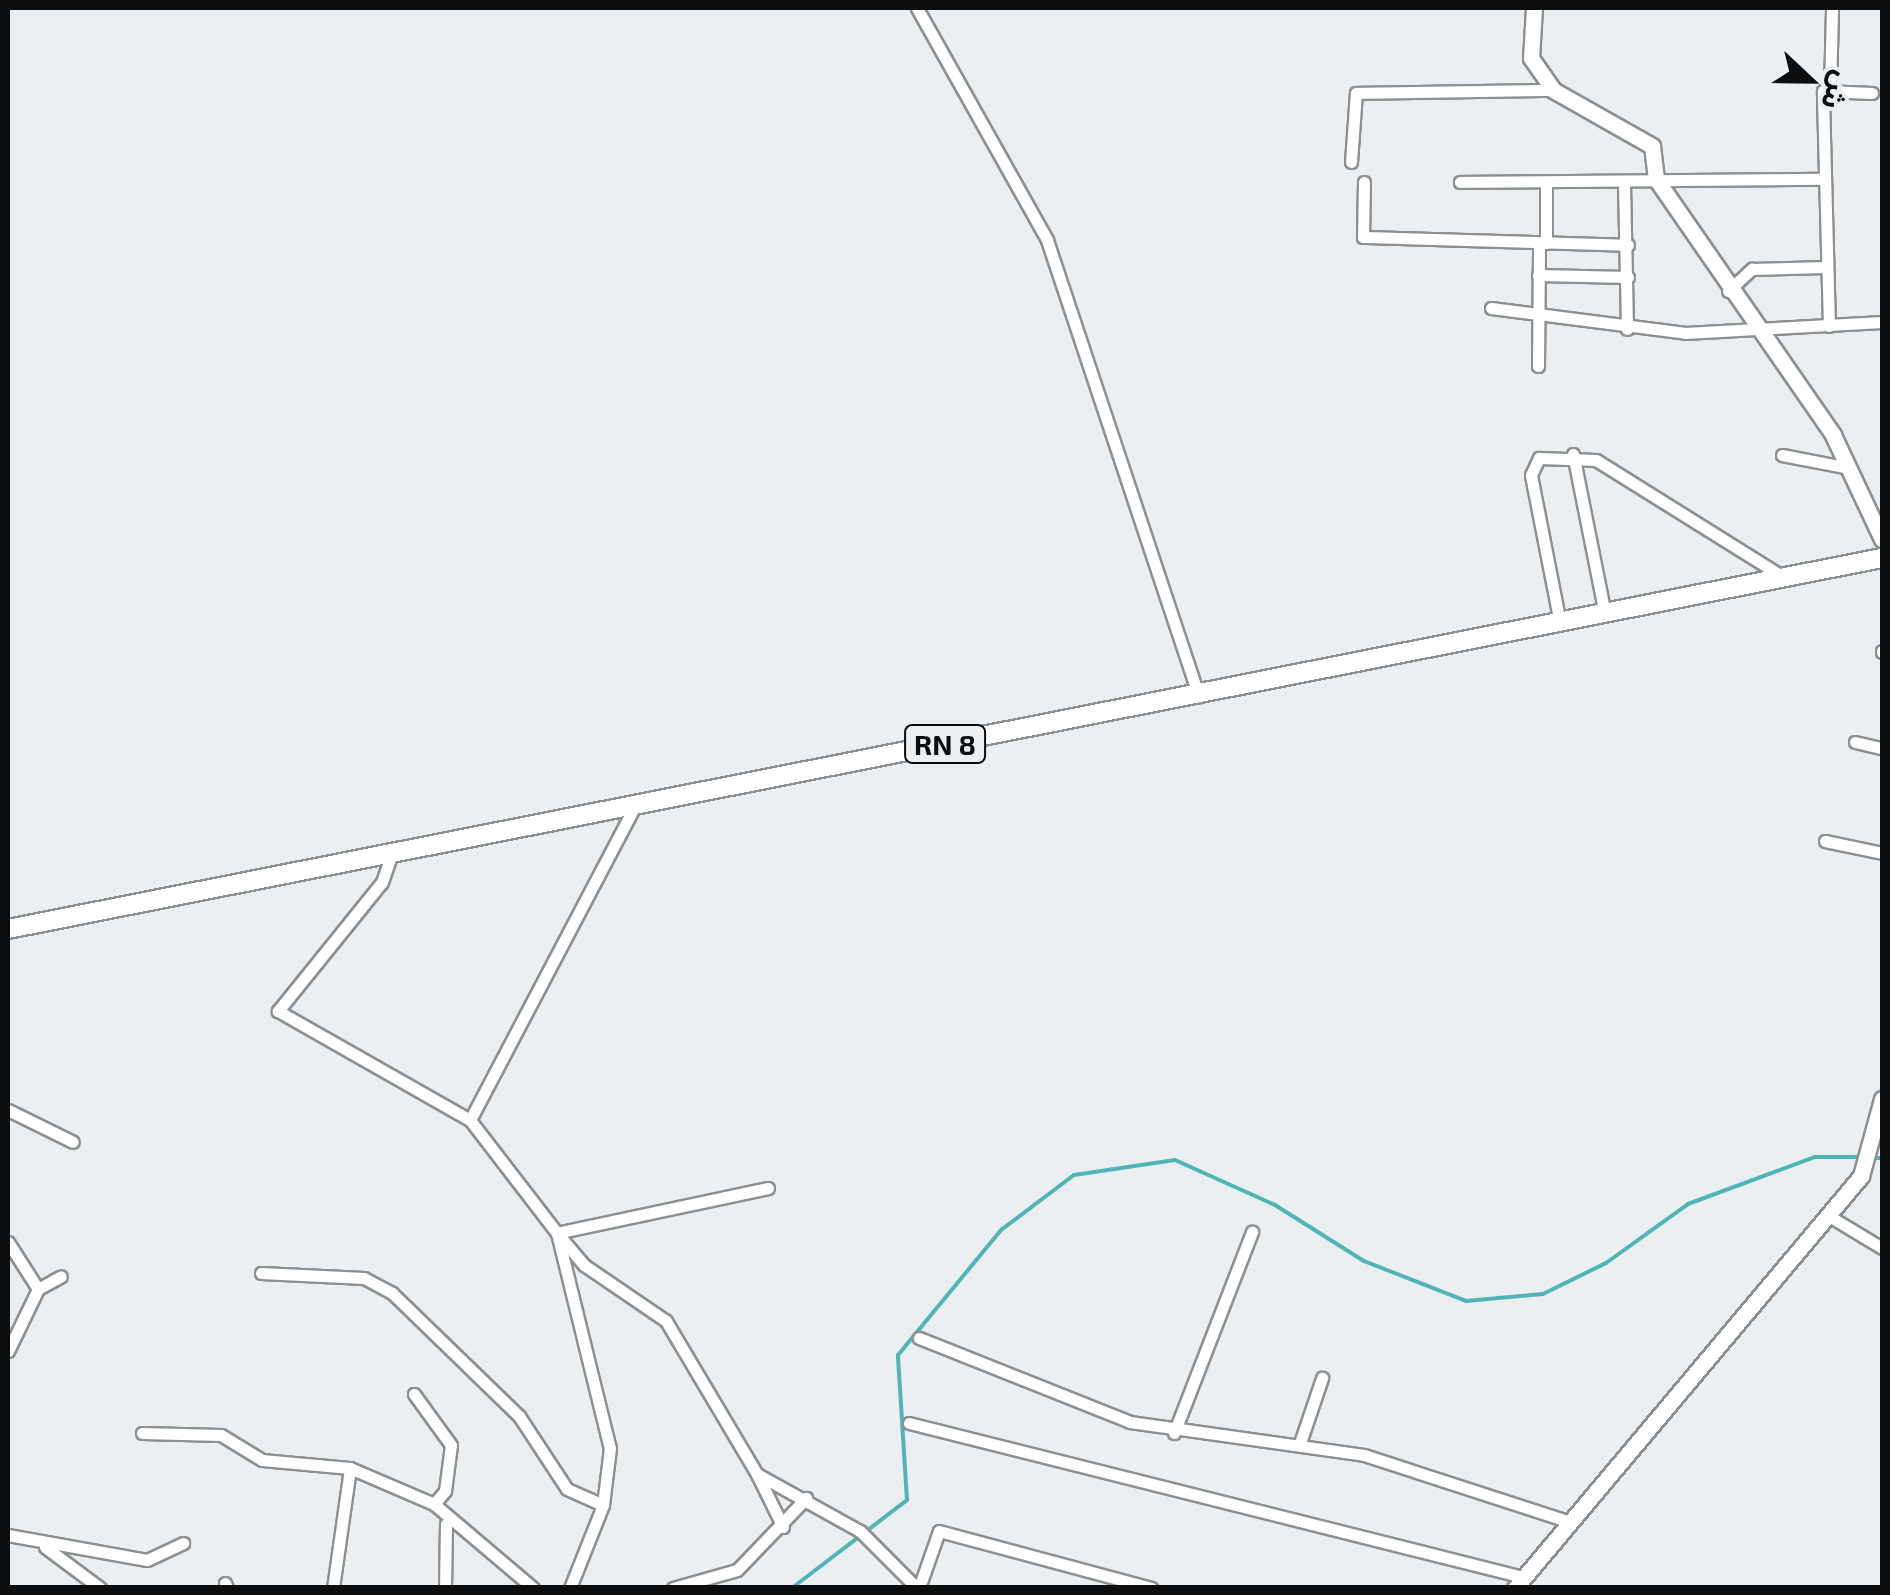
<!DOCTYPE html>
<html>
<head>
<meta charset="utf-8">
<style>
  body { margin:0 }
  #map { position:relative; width:1890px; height:1595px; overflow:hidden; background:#eceff1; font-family:"Exo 2","Noto Sans Arabic",sans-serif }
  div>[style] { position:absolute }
  .stream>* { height:4px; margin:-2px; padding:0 2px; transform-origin:2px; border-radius:2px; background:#51b5b7 }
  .roads { filter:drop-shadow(2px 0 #8d9091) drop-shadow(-2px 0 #8d9091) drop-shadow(0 2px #8d9091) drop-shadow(0 -2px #8d9091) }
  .street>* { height:11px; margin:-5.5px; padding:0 5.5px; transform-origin:5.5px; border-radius:5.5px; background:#fff }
  .secondary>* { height:15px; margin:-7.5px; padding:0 7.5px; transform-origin:7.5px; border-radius:7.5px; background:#fff }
  .primary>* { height:18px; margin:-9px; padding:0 9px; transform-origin:9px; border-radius:9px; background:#fff }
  span { translate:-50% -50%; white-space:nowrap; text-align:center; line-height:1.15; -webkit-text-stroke:9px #eceff1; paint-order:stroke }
  .shield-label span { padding:2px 8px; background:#eceff1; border:2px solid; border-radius:8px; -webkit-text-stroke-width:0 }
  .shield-label { font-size:28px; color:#0c0d0e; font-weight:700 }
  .frame { position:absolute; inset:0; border:10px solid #0c0d0e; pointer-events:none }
  .north { position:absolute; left:1760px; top:30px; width:100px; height:100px; -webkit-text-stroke:8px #eceff1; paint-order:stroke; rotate:112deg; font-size:28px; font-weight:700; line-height:40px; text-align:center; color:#0c0d0e }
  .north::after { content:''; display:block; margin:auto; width:35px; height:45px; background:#0c0d0e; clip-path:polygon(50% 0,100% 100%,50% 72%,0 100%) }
</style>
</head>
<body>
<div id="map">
  <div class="stream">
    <div style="left:1870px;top:1158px;width:12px"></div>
    <div style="left:792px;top:1588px;width:145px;rotate:-37.4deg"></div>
    <div style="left:907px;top:1500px;width:145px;rotate:-93.6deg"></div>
    <div style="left:898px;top:1355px;width:162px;rotate:-50.5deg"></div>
    <div style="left:1001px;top:1230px;width:91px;rotate:-37deg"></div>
    <div style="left:1074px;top:1175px;width:102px;rotate:-8.4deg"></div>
    <div style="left:1175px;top:1160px;width:110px;rotate:24.2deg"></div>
    <div style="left:1275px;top:1205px;width:105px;rotate:32.2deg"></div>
    <div style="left:1364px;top:1261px;width:110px;rotate:21.4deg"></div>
    <div style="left:1466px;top:1301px;width:77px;rotate:-5.2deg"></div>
    <div style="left:1543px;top:1294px;width:70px;rotate:-26.2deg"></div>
    <div style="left:1606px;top:1263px;width:101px;rotate:-35.7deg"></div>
    <div style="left:1688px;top:1204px;width:135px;rotate:-20.3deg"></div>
    <div style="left:1815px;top:1157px;width:45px"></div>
  </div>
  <div class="roads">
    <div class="street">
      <div style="left:917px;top:8px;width:266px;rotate:60.7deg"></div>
      <div style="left:1047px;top:240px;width:481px;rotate:71.6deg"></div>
      <div style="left:1830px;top:91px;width:83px;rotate:-88.6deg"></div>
      <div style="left:1351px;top:162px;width:69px;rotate:-85.9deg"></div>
      <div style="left:1356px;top:93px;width:197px;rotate:-0.9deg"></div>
      <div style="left:1364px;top:182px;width:55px;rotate:91deg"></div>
      <div style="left:1363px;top:237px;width:265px;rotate:1.7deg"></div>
      <div style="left:1460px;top:182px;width:360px;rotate:-0.5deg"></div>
      <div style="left:1624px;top:184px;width:145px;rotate:88.8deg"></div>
      <div style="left:1546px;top:185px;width:58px;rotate:90deg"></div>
      <div style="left:1538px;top:275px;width:90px;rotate:1.3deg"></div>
      <div style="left:1728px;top:291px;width:33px;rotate:-43deg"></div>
      <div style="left:1752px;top:269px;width:73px;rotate:-1.6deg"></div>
      <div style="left:1491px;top:308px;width:196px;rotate:7.3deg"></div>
      <div style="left:1685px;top:333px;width:197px;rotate:-3.2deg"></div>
      <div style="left:1829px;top:326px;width:235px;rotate:-91.5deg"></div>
      <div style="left:1823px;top:91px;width:49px;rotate:2.3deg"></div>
      <div style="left:1538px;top:366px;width:123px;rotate:-89.5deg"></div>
      <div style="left:1573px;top:454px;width:163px;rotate:78.7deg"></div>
      <div style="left:1782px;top:455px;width:68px;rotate:11deg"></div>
      <div style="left:1560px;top:623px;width:151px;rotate:-101.1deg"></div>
      <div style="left:1531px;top:475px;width:19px;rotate:-65deg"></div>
      <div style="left:1539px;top:458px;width:57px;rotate:2deg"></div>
      <div style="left:1596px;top:460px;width:223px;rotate:32deg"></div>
      <div style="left:1882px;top:651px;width:1px;rotate:90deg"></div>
      <div style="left:1855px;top:742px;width:28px;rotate:13deg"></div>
      <div style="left:1825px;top:841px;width:58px;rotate:11.9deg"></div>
      <div style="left:391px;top:856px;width:28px;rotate:109deg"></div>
      <div style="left:382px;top:882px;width:166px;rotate:128.9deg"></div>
      <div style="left:278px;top:1011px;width:221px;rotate:29.6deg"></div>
      <div style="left:470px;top:1120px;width:143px;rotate:52.4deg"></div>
      <div style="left:557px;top:1233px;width:221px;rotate:76.2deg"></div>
      <div style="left:610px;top:1448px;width:57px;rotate:97deg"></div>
      <div style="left:603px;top:1505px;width:89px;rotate:111.7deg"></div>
      <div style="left:8px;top:1110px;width:72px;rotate:26.2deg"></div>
      <div style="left:470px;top:1120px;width:355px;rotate:-62.3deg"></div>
      <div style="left:768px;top:1188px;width:216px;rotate:168deg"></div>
      <div style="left:557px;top:1233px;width:42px;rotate:49.8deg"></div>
      <div style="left:584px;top:1265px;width:99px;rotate:34.3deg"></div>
      <div style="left:666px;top:1321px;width:178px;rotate:59.3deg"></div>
      <div style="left:757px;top:1474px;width:118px;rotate:29deg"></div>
      <div style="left:860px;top:1531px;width:81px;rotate:45deg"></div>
      <div style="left:1829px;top:1216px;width:62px;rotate:31.1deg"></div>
      <div style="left:8px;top:1242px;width:56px;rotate:57.4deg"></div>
      <div style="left:261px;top:1273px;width:103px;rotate:2.8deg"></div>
      <div style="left:364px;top:1278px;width:32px;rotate:28deg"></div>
      <div style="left:392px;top:1293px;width:177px;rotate:44.1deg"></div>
      <div style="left:519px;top:1416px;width:87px;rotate:56.7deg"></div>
      <div style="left:567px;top:1489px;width:39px;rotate:24deg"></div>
      <div style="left:919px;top:1338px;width:227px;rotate:21.7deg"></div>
      <div style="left:1130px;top:1422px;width:236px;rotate:8deg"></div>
      <div style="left:1364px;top:1455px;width:217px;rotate:18deg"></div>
      <div style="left:8px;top:1351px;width:69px;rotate:-64.2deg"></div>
      <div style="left:38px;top:1289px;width:26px;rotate:-29deg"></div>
      <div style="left:909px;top:1423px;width:633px;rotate:14.08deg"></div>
      <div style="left:142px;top:1433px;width:79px;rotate:1.5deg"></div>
      <div style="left:221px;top:1435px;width:48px;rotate:31.4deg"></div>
      <div style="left:262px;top:1460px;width:88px;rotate:5.2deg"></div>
      <div style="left:1174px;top:1433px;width:216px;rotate:-68.8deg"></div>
      <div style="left:1300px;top:1443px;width:69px;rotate:-71.3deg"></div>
      <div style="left:757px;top:1474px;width:59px;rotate:63.9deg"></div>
      <div style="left:434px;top:1504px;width:130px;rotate:40.3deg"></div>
      <div style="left:8px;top:1535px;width:141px;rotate:10.2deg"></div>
      <div style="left:147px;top:1560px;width:40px;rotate:-25deg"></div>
      <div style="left:45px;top:1547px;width:69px;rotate:36.7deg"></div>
      <div style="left:225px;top:1583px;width:5px;rotate:68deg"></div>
      <div style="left:333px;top:1588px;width:121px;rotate:-81.9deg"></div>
      <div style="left:350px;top:1468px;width:91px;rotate:23.2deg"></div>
      <div style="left:434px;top:1504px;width:17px;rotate:-50deg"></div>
      <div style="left:445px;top:1491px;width:46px;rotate:-82.6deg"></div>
      <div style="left:451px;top:1445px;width:63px;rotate:-126deg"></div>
      <div style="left:445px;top:1588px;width:64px;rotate:-89.1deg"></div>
      <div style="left:673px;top:1588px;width:66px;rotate:-15.7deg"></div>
      <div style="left:737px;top:1570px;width:100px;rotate:-46.2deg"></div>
      <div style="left:919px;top:1588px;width:60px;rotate:-70.7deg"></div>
      <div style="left:939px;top:1531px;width:220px;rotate:15deg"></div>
    </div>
    <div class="secondary">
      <div style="left:1534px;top:8px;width:50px;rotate:93.4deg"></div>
      <div style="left:1531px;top:58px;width:39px;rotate:55deg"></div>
      <div style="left:1553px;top:90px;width:114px;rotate:29.5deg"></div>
      <div style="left:1652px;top:146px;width:33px;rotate:83deg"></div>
      <div style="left:1656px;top:179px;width:311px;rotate:55.3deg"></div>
      <div style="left:1833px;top:435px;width:115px;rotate:64.8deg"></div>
      <div style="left:1515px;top:1588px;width:538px;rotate:-49.98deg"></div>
      <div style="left:1861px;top:1176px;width:80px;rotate:-74.7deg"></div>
    </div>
    <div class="primary">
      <div style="left:8px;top:929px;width:1910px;rotate:-11.2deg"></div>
    </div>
  </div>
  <div class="shield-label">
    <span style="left:945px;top:744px">RN 8</span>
  </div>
  <div class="frame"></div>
  <div class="north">ش</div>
</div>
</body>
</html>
